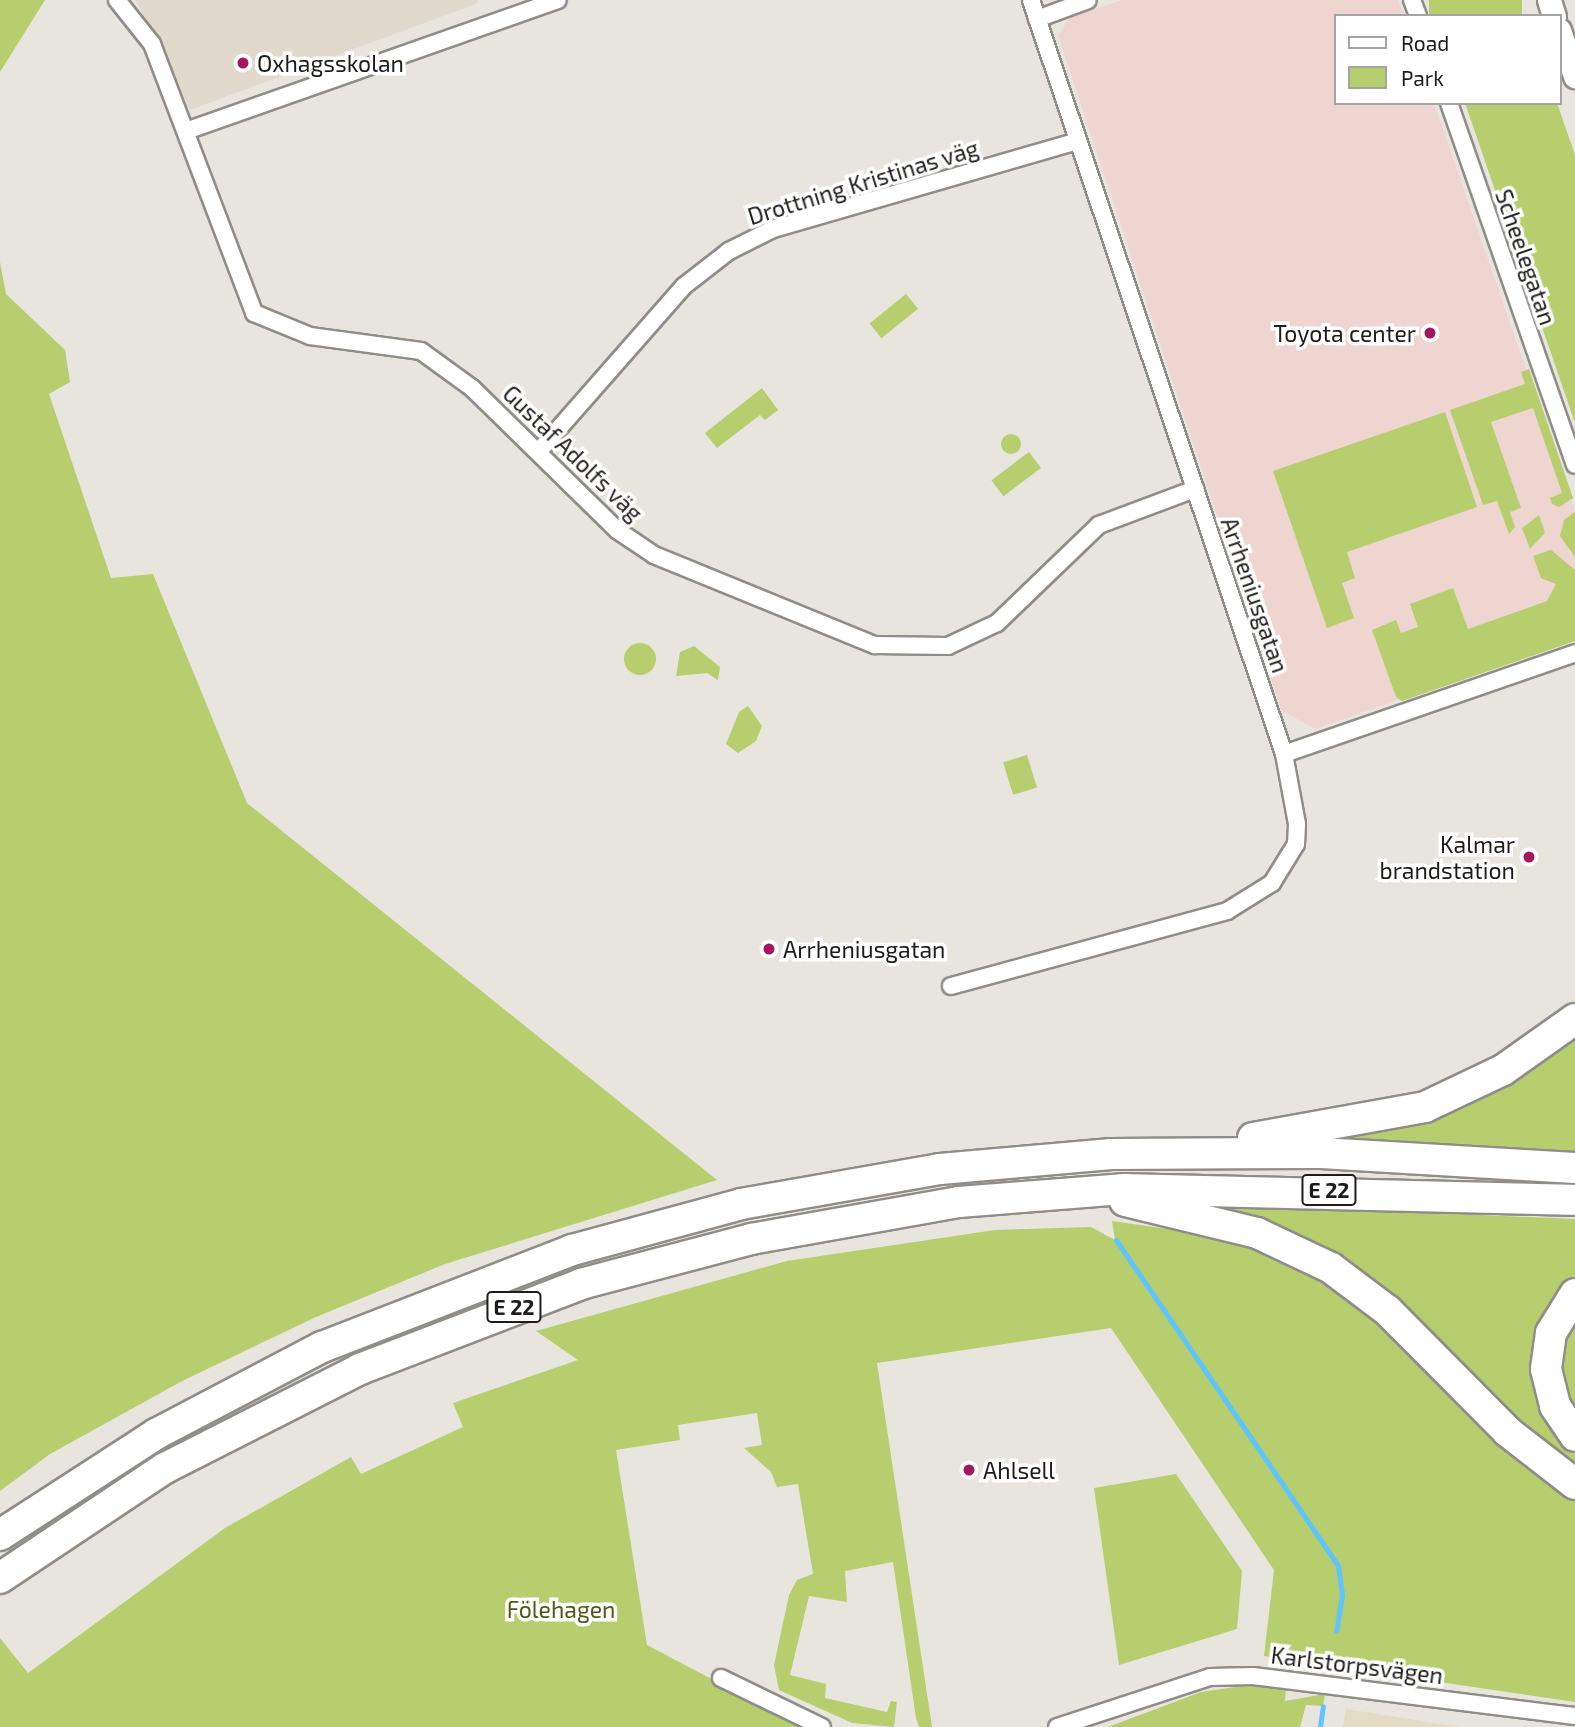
<!DOCTYPE html>
<html>
<head>
<meta charset="utf-8">
<style>
  body { margin:0 }
  #map { position:relative; width:1575px; height:1727px; overflow:hidden; background:#e8e5df; font-family:"Exo 2",sans-serif }
  div>[style] { position:absolute }
  .commercial>* { inset:0; background:#efd5cf }
  .industrial>* { inset:0; background:#e4dbc5 }
  .built>* { inset:0; background:#e2d9cd }
  .green>* { inset:0; background:#b6ce6d; transform-origin:0 0 }
  .round { border-radius:50% }
  .stream>* { height:5px; margin:-2.5px; padding:0 2.5px; transform-origin:2.5px; border-radius:2.5px; background:#5fc5ff }
  .roads { filter:drop-shadow(2px 0 #908d88) drop-shadow(-2px 0 #908d88) drop-shadow(0 2px #908d88) drop-shadow(0 -2px #908d88) }
  .minor>* { height:16px; margin:-8px; padding:0 8px; transform-origin:8px; border-radius:8px; background:#fff }
  .secondary>* { height:23px; margin:-11.5px; padding:0 11.5px; transform-origin:11.5px; border-radius:11.5px; background:#fff }
  .motorway>* { height:30px; margin:-15px; padding:0 15px; transform-origin:15px; border-radius:15px; background:#fff }
  .dots>* { width:19px; height:19px; translate:-50% -50%; box-sizing:border-box; border:4px solid #fff; border-radius:50% }
  span { translate:-50% -50%; white-space:nowrap; text-align:center; line-height:1.15; -webkit-text-stroke:7px #fff; paint-order:stroke }
  .shield-label span { padding:2px 5px; background:#fff; border:2px solid; border-radius:5px; -webkit-text-stroke-width:0 }
  .shield-label { font-size:21px; color:#1d1c1a; font-weight:700 }
  .poi-label { font-size:23px; color:#1d1c1a }
  .left { translate:0 -50%; text-align:left }
  .right { translate:-100% -50%; text-align:right }
  .street-label { font-size:23px; color:#1d1c1a }
  .park-label { font-size:23px; color:#4d5b15 }
  .legend { position:absolute; left:1334px; top:14px; width:228px; height:91px; box-sizing:border-box; background:#fff; border:2px solid #a5a4a3; margin:0; padding:9px 12px; list-style:none; font-size:21px; color:#1d1c1a }
  .legend li { display:flex; align-items:center; gap:14px; height:35px }
  .legend b { width:35px; border:2px solid #a5a4a3 }
</style>
</head>
<body>
<div id="map">
  <div class="commercial">
    <div style="clip-path:polygon(1122px 0,1398px 0,1404px 16px,1335px 16px,1335px 103px,1434px 103px,1575px 511px,1575px 637px,1316px 729px,1282px 711px,1058px 36px,1069px 18px)"></div>
  </div>
  <div class="industrial">
    <div style="clip-path:polygon(1346px 1709px,1459px 1727px,1343px 1727px)"></div>
  </div>
  <div class="built">
    <div style="clip-path:polygon(136px 0,477px 0,478px 3px,190px 110px)"></div>
  </div>
  <div class="green">
    <div style="clip-path:polygon(0 0,45px 0,0 72px)"></div>
    <div style="left:1429px;top:0;width:93px;height:17px"></div>
    <div style="clip-path:polygon(1465px 103px,1557px 103px,1575px 155px,1575px 423px)"></div>
    <div style="clip-path:polygon(0 262px,6px 294px,65px 350px,70px 382px,49px 394px,111px 578px,153px 574px,247px 803px,717px 1180px,445px 1264px,316px 1317px,184px 1380px,50px 1454px,0 1491px)"></div>
    <div style="left:906px;top:294px;width:19px;height:47px;rotate:51deg"></div>
    <div style="clip-path:polygon(1529px 369px,1573px 498px,1559px 507px,1552px 504px,1550px 498px,1562px 493px,1533px 408px,1491px 422px,1521px 508px,1510px 512px,1515px 527px,1509px 534px,1497px 501px,1483px 505px,1450px 410px,1525px 384px,1521px 372px)"></div>
    <div style="clip-path:polygon(762px 388px,778px 410px,765px 420px,760px 415px,717px 448px,705px 433px)"></div>
    <div style="clip-path:polygon(1445px 412px,1477px 507px,1347px 552px,1355px 578px,1342px 583px,1354px 618px,1327px 628px,1273px 471px)"></div>
    <div class="round" style="left:1001px;top:434px;width:20px;height:20px"></div>
    <div style="left:1029px;top:452px;width:20px;height:47px;rotate:53deg"></div>
    <div style="clip-path:polygon(1575px 512px,1575px 557px,1560px 536px,1564px 520px)"></div>
    <div style="clip-path:polygon(1539px 515px,1545px 533px,1530px 549px,1522px 528px)"></div>
    <div style="clip-path:polygon(1551px 550px,1575px 570px,1575px 641px,1402px 701px,1396px 697px,1372px 630px,1396px 620px,1401px 633px,1418px 627px,1410px 604px,1453px 588px,1468px 629px,1547px 601px,1556px 584px,1541px 578px,1533px 556px)"></div>
    <div class="round" style="left:624px;top:643px;width:32px;height:32px"></div>
    <div style="clip-path:polygon(694px 646px,720px 667px,718px 680px,707px 673px,676px 676px,680px 652px)"></div>
    <div style="clip-path:polygon(748px 706px,762px 726px,756px 741px,738px 753px,726px 744px,739px 712px)"></div>
    <div style="left:1027px;top:755px;width:34px;height:25px;rotate:73deg"></div>
    <div style="clip-path:polygon(1575px 1035px,1575px 1152px,1333px 1137px)"></div>
    <div style="clip-path:polygon(1251px 1205px,1575px 1219px,1575px 1276px,1541px 1323px,1533px 1369px,1537px 1394px,1575px 1455px,1575px 1471px,1269px 1223px,1215px 1207px)"></div>
    <div style="clip-path:polygon(1112px 1221px,1231px 1238px,1318px 1275px,1358px 1302px,1524px 1467px,1575px 1500px,1575px 1702px,1264px 1656px,1274px 1570px,1111px 1328px,877px 1363px,932px 1727px,919px 1727px,916px 1718px,893px 1562px,845px 1571px,847px 1602px,809px 1596px,790px 1675px,826px 1684px,825px 1698px,887px 1712px,891px 1701px,897px 1702px,894px 1727px,852px 1723px,779px 1690px,774px 1665px,789px 1595px,797px 1580px,813px 1574px,798px 1484px,777px 1487px,771px 1472px,744px 1448px,762px 1445px,757px 1413px,678px 1425px,680px 1440px,616px 1450px,647px 1645px,803px 1727px,0 1727px,0 1638px,28px 1673px,225px 1528px,351px 1457px,361px 1474px,463px 1427px,453px 1403px,578px 1360px,536px 1331px,787px 1261px,995px 1230px,1091px 1227px,1115px 1240px)"></div>
    <div style="clip-path:polygon(1575px 1314px,1575px 1416px,1560px 1381px,1561px 1344px)"></div>
    <div style="clip-path:polygon(1176px 1474px,1242px 1571px,1237px 1629px,1119px 1665px,1094px 1488px)"></div>
    <div style="clip-path:polygon(1249px 1685px,1286px 1686px,1285px 1701px,1325px 1694px,1323px 1706px,1306px 1705px,1300px 1727px,1108px 1727px,1201px 1692px)"></div>
  </div>
  <div class="stream">
    <div style="left:1116px;top:1240px;width:394px;rotate:55.7deg"></div>
    <div style="left:1338px;top:1566px;width:29px;rotate:82deg"></div>
    <div style="left:1342px;top:1595px;width:36px;rotate:99deg"></div>
    <div style="left:1320px;top:1727px;width:21px;rotate:-82deg"></div>
  </div>
  <div class="roads">
    <div class="minor">
      <div style="left:117px;top:0;width:56px;rotate:51.5deg"></div>
      <div style="left:152px;top:44px;width:288px;rotate:69.2deg"></div>
      <div style="left:254px;top:313px;width:61px;rotate:22.3deg"></div>
      <div style="left:310px;top:336px;width:112px;rotate:7.7deg"></div>
      <div style="left:421px;top:351px;width:63px;rotate:36deg"></div>
      <div style="left:472px;top:388px;width:203px;rotate:44.4deg"></div>
      <div style="left:617px;top:530px;width:45px;rotate:34deg"></div>
      <div style="left:654px;top:555px;width:239px;rotate:22.2deg"></div>
      <div style="left:875px;top:645px;width:73px;rotate:0.8deg"></div>
      <div style="left:948px;top:646px;width:54px;rotate:-25.1deg"></div>
      <div style="left:997px;top:623px;width:141px;rotate:-43.9deg"></div>
      <div style="left:1099px;top:525px;width:103px;rotate:-20.6deg"></div>
      <div style="left:1412px;top:0;width:17px;rotate:69deg"></div>
      <div style="left:1037px;top:19px;width:54px;rotate:-20.4deg"></div>
      <div style="left:1449px;top:103px;width:383px;rotate:70.8deg"></div>
      <div style="left:186px;top:131px;width:394px;rotate:-19.4deg"></div>
      <div style="left:539px;top:451px;width:220px;rotate:-48.7deg"></div>
      <div style="left:684px;top:286px;width:57px;rotate:-37.9deg"></div>
      <div style="left:729px;top:251px;width:49px;rotate:-26.6deg"></div>
      <div style="left:773px;top:229px;width:316px;rotate:-16.1deg"></div>
      <div style="left:1284px;top:754px;width:308px;rotate:-19.1deg"></div>
      <div style="left:951px;top:986px;width:286px;rotate:-15.2deg"></div>
      <div style="left:1227px;top:911px;width:53px;rotate:-31.9deg"></div>
      <div style="left:1272px;top:883px;width:46px;rotate:-58.4deg"></div>
      <div style="left:1296px;top:844px;width:20px;rotate:-87deg"></div>
      <div style="left:1297px;top:824px;width:71px;rotate:-100.5deg"></div>
      <div style="left:1284px;top:754px;width:795px;rotate:-108.55deg"></div>
      <div style="left:721px;top:1678px;width:112px;rotate:25.9deg"></div>
      <div style="left:1057px;top:1727px;width:161px;rotate:-18.1deg"></div>
      <div style="left:1210px;top:1677px;width:43px;rotate:-1.3deg"></div>
      <div style="left:1253px;top:1676px;width:324px;rotate:7.1deg"></div>
    </div>
    <div class="secondary">
      <div style="left:1549px;top:0;width:17px;rotate:73deg"></div>
      <div style="left:1559px;top:30px;width:49px;rotate:70.8deg"></div>
    </div>
    <div class="motorway">
      <div style="left:1253px;top:1138px;width:175px;rotate:-10.2deg"></div>
      <div style="left:1425px;top:1107px;width:86px;rotate:-25.4deg"></div>
      <div style="left:1503px;top:1070px;width:88px;rotate:-35.3deg"></div>
      <div style="left:1125px;top:1201px;width:136px;rotate:13.6deg"></div>
      <div style="left:1257px;top:1233px;width:82px;rotate:25.3deg"></div>
      <div style="left:1331px;top:1268px;width:71px;rotate:37deg"></div>
      <div style="left:1388px;top:1311px;width:170px;rotate:45.2deg"></div>
      <div style="left:1508px;top:1432px;width:85px;rotate:37.8deg"></div>
      <div style="left:1575px;top:1294px;width:46px;rotate:121.6deg"></div>
      <div style="left:1551px;top:1333px;width:36px;rotate:98deg"></div>
      <div style="left:1546px;top:1369px;width:38px;rotate:76deg"></div>
      <div style="left:1555px;top:1406px;width:36px;rotate:56deg"></div>
      <div style="left:0;top:1535px;width:186px;rotate:-32.9deg"></div>
      <div style="left:156px;top:1434px;width:187px;rotate:-27.7deg"></div>
      <div style="left:322px;top:1347px;width:268px;rotate:-21.2deg"></div>
      <div style="left:572px;top:1250px;width:175px;rotate:-15.2deg"></div>
      <div style="left:741px;top:1204px;width:202px;rotate:-10deg"></div>
      <div style="left:940px;top:1169px;width:172px;rotate:-5deg"></div>
      <div style="left:1111px;top:1154px;width:210px;rotate:-0.3deg"></div>
      <div style="left:1321px;top:1153px;width:254px;rotate:3.4deg"></div>
      <div style="left:0;top:1578px;width:198px;rotate:-33.7deg"></div>
      <div style="left:165px;top:1468px;width:219px;rotate:-26.9deg"></div>
      <div style="left:360px;top:1369px;width:237px;rotate:-21deg"></div>
      <div style="left:581px;top:1284px;width:176px;rotate:-14.8deg"></div>
      <div style="left:751px;top:1239px;width:211px;rotate:-10.1deg"></div>
      <div style="left:959px;top:1202px;width:167px;rotate:-4.5deg"></div>
      <div style="left:1125px;top:1189px;width:450px;rotate:1.4deg"></div>
    </div>
  </div>
  <div class="dots">
    <div style="left:243px;top:63px;background:#a2175f"></div>
    <div style="left:1430px;top:333px;background:#a2175f"></div>
    <div style="left:1529px;top:857px;background:#a2175f"></div>
    <div style="left:769px;top:949px;background:#a2175f"></div>
    <div style="left:969px;top:1470px;background:#a2175f"></div>
  </div>
  <div class="shield-label">
    <span style="left:1329px;top:1190px">E 22</span>
    <span style="left:514px;top:1307px">E 22</span>
  </div>
  <div class="poi-label">
    <span class="left" style="left:257px;top:63px">Oxhagsskolan</span>
    <span class="right" style="left:1416px;top:333px">Toyota center</span>
    <span class="right" style="left:1515px;top:857px">Kalmar<br>brandstation</span>
    <span class="left" style="left:783px;top:949px">Arrheniusgatan</span>
    <span class="left" style="left:983px;top:1470px">Ahlsell</span>
  </div>
  <div class="street-label">
    <span style="left:863px;top:182px;rotate:-17deg">Drottning Kristinas väg</span>
    <span style="left:1526px;top:257px;rotate:71deg">Scheelegatan</span>
    <span style="left:573px;top:453px;rotate:44deg">Gustaf Adolfs väg</span>
    <span style="left:1255px;top:595px;rotate:71deg">Arrheniusgatan</span>
    <span style="left:1357px;top:1665px;rotate:7deg">Karlstorpsvägen</span>
  </div>
  <div class="park-label">
    <span style="left:561px;top:1609px">Fölehagen</span>
  </div>
  <ul class="legend">
  <li><b style="height:9px;background:#fff"></b>Road</li>
  <li><b style="height:19px;background:#b6ce6d"></b>Park</li>
  </ul>
</div>
</body>
</html>
